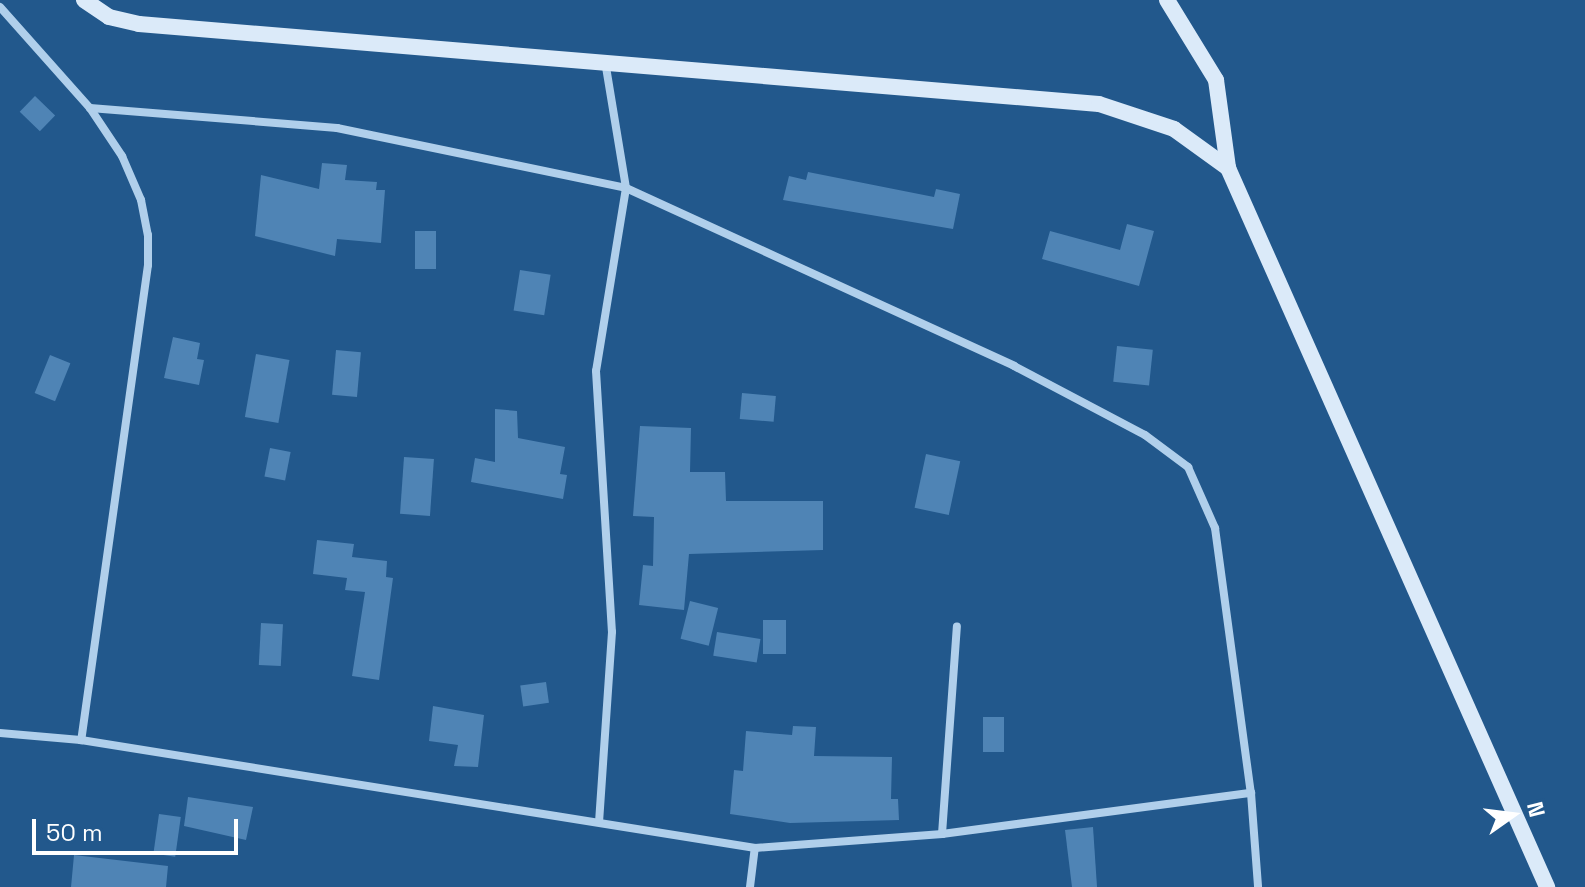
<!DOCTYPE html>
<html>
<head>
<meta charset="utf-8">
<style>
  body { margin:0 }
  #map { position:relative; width:1585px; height:887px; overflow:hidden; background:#22588c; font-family:"Space Grotesk",sans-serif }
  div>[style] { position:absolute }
  .building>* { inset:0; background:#4f84b5; transform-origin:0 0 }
  .street>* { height:8px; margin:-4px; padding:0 4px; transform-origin:4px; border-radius:4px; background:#b0cfeb }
  .secondary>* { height:16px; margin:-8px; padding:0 8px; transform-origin:8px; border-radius:8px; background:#dbeaf9 }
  span { translate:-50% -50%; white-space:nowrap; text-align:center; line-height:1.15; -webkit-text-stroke:6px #22588c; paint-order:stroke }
  .north { position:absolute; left:1473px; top:775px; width:80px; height:80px; -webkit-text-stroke:6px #22588c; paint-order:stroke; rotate:76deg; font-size:22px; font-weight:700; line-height:32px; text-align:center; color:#fff }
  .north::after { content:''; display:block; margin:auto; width:28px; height:36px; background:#fff; clip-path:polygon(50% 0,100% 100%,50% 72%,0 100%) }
  .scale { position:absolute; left:32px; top:819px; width:206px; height:36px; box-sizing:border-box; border:4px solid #fff; border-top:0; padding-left:10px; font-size:24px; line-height:28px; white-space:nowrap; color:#fff; -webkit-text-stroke:6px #22588c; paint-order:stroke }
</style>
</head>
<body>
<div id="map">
  <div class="building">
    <div style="left:35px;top:96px;width:28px;height:22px;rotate:44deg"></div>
    <div style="clip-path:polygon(322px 163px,347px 165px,345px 180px,377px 182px,376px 190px,385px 190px,381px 243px,337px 239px,335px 256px,255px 236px,261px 175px,319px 189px)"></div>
    <div style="clip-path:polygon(808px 172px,934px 197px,936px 189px,960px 194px,953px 229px,783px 200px,789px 176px,806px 180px)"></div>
    <div style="clip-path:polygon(1127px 224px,1154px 231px,1139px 286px,1042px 259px,1050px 231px,1120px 250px)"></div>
    <div style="left:436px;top:231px;width:38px;height:21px;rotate:90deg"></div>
    <div style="left:520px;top:270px;width:31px;height:41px;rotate:9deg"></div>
    <div style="clip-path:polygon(173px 337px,200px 343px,197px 359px,204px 360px,199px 385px,164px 378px)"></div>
    <div style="left:1117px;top:346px;width:36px;height:36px;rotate:6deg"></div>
    <div style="left:336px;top:350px;width:25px;height:45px;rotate:5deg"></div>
    <div style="left:256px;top:354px;width:34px;height:64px;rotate:10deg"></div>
    <div style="left:50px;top:355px;width:22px;height:41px;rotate:22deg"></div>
    <div style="left:742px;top:393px;width:34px;height:26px;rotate:5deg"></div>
    <div style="clip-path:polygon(495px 409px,517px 411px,518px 438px,565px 447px,560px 474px,567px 475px,563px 499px,471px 482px,475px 458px,495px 462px)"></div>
    <div style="clip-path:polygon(640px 426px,691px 428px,690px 472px,725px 472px,726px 501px,823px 501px,823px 550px,689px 554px,684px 610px,639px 605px,643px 565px,653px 566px,654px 517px,633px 516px)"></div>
    <div style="left:270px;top:448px;width:21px;height:29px;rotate:11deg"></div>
    <div style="left:926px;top:454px;width:35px;height:55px;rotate:12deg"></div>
    <div style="left:404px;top:457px;width:30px;height:57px;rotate:4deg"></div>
    <div style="clip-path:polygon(317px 540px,354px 544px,352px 557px,387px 561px,386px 577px,393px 578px,379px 680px,352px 676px,365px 592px,345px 590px,347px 578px,313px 574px)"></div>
    <div style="left:690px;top:601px;width:29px;height:39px;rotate:14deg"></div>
    <div style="left:763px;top:620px;width:23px;height:34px"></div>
    <div style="left:261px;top:623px;width:22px;height:42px;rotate:3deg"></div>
    <div style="left:717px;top:632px;width:44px;height:24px;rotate:9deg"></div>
    <div style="left:546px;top:682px;width:21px;height:26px;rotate:82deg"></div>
    <div style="clip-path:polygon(433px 706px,484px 715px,478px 767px,454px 766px,458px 745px,429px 741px)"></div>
    <div style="left:983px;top:717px;width:21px;height:35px"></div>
    <div style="clip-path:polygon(793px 726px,816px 727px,814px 756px,892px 757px,891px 799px,898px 799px,899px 820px,790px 823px,730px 814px,734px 770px,743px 771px,746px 731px,792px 735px)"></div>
    <div style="clip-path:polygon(188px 797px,253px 807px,246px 840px,184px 826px)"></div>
    <div style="left:159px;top:814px;width:22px;height:40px;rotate:8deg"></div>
    <div style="clip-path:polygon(1093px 827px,1097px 887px,1072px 887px,1065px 830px)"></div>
    <div style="clip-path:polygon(74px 855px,168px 866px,166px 887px,71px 887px)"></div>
  </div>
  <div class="street">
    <div style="left:0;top:7px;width:135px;rotate:48.3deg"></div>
    <div style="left:90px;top:108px;width:58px;rotate:56.3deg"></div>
    <div style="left:122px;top:156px;width:48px;rotate:66.6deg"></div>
    <div style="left:141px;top:200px;width:36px;rotate:79deg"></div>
    <div style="left:148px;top:235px;width:30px;rotate:90deg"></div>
    <div style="left:148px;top:265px;width:480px;rotate:98deg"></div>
    <div style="left:606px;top:67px;width:123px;rotate:80.6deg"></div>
    <div style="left:626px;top:188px;width:427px;rotate:24.6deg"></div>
    <div style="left:1014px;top:366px;width:148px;rotate:27.8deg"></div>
    <div style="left:1145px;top:435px;width:54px;rotate:36.7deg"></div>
    <div style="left:1188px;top:467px;width:67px;rotate:66.1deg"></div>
    <div style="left:1215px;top:528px;width:267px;rotate:82.3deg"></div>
    <div style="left:1251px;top:793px;width:94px;rotate:85.7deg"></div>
    <div style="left:90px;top:108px;width:248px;rotate:4.6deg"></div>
    <div style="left:337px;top:128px;width:295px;rotate:11.7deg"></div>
    <div style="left:626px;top:188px;width:185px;rotate:99.3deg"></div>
    <div style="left:596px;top:371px;width:261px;rotate:86.5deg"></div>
    <div style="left:612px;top:632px;width:189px;rotate:93.9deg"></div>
    <div style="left:0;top:733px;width:81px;rotate:4.9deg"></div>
    <div style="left:81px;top:740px;width:683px;rotate:9.1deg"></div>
    <div style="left:755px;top:848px;width:188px;rotate:-4.3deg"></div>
    <div style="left:942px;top:834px;width:312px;rotate:-7.6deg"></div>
    <div style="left:942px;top:834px;width:208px;rotate:-85.9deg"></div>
    <div style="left:750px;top:887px;width:39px;rotate:-83deg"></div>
  </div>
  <div class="secondary">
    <div style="left:84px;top:0;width:30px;rotate:34deg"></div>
    <div style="left:109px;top:17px;width:31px;rotate:13deg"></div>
    <div style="left:139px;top:24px;width:963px;rotate:4.76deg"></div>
    <div style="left:1099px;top:104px;width:79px;rotate:18.4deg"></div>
    <div style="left:1174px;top:129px;width:67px;rotate:35.8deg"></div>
    <div style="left:1228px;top:168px;width:787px;rotate:66.07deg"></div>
    <div style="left:1167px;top:0;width:94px;rotate:58.5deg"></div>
    <div style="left:1216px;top:80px;width:89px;rotate:82.2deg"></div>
  </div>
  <div class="north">N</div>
  <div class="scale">50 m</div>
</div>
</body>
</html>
